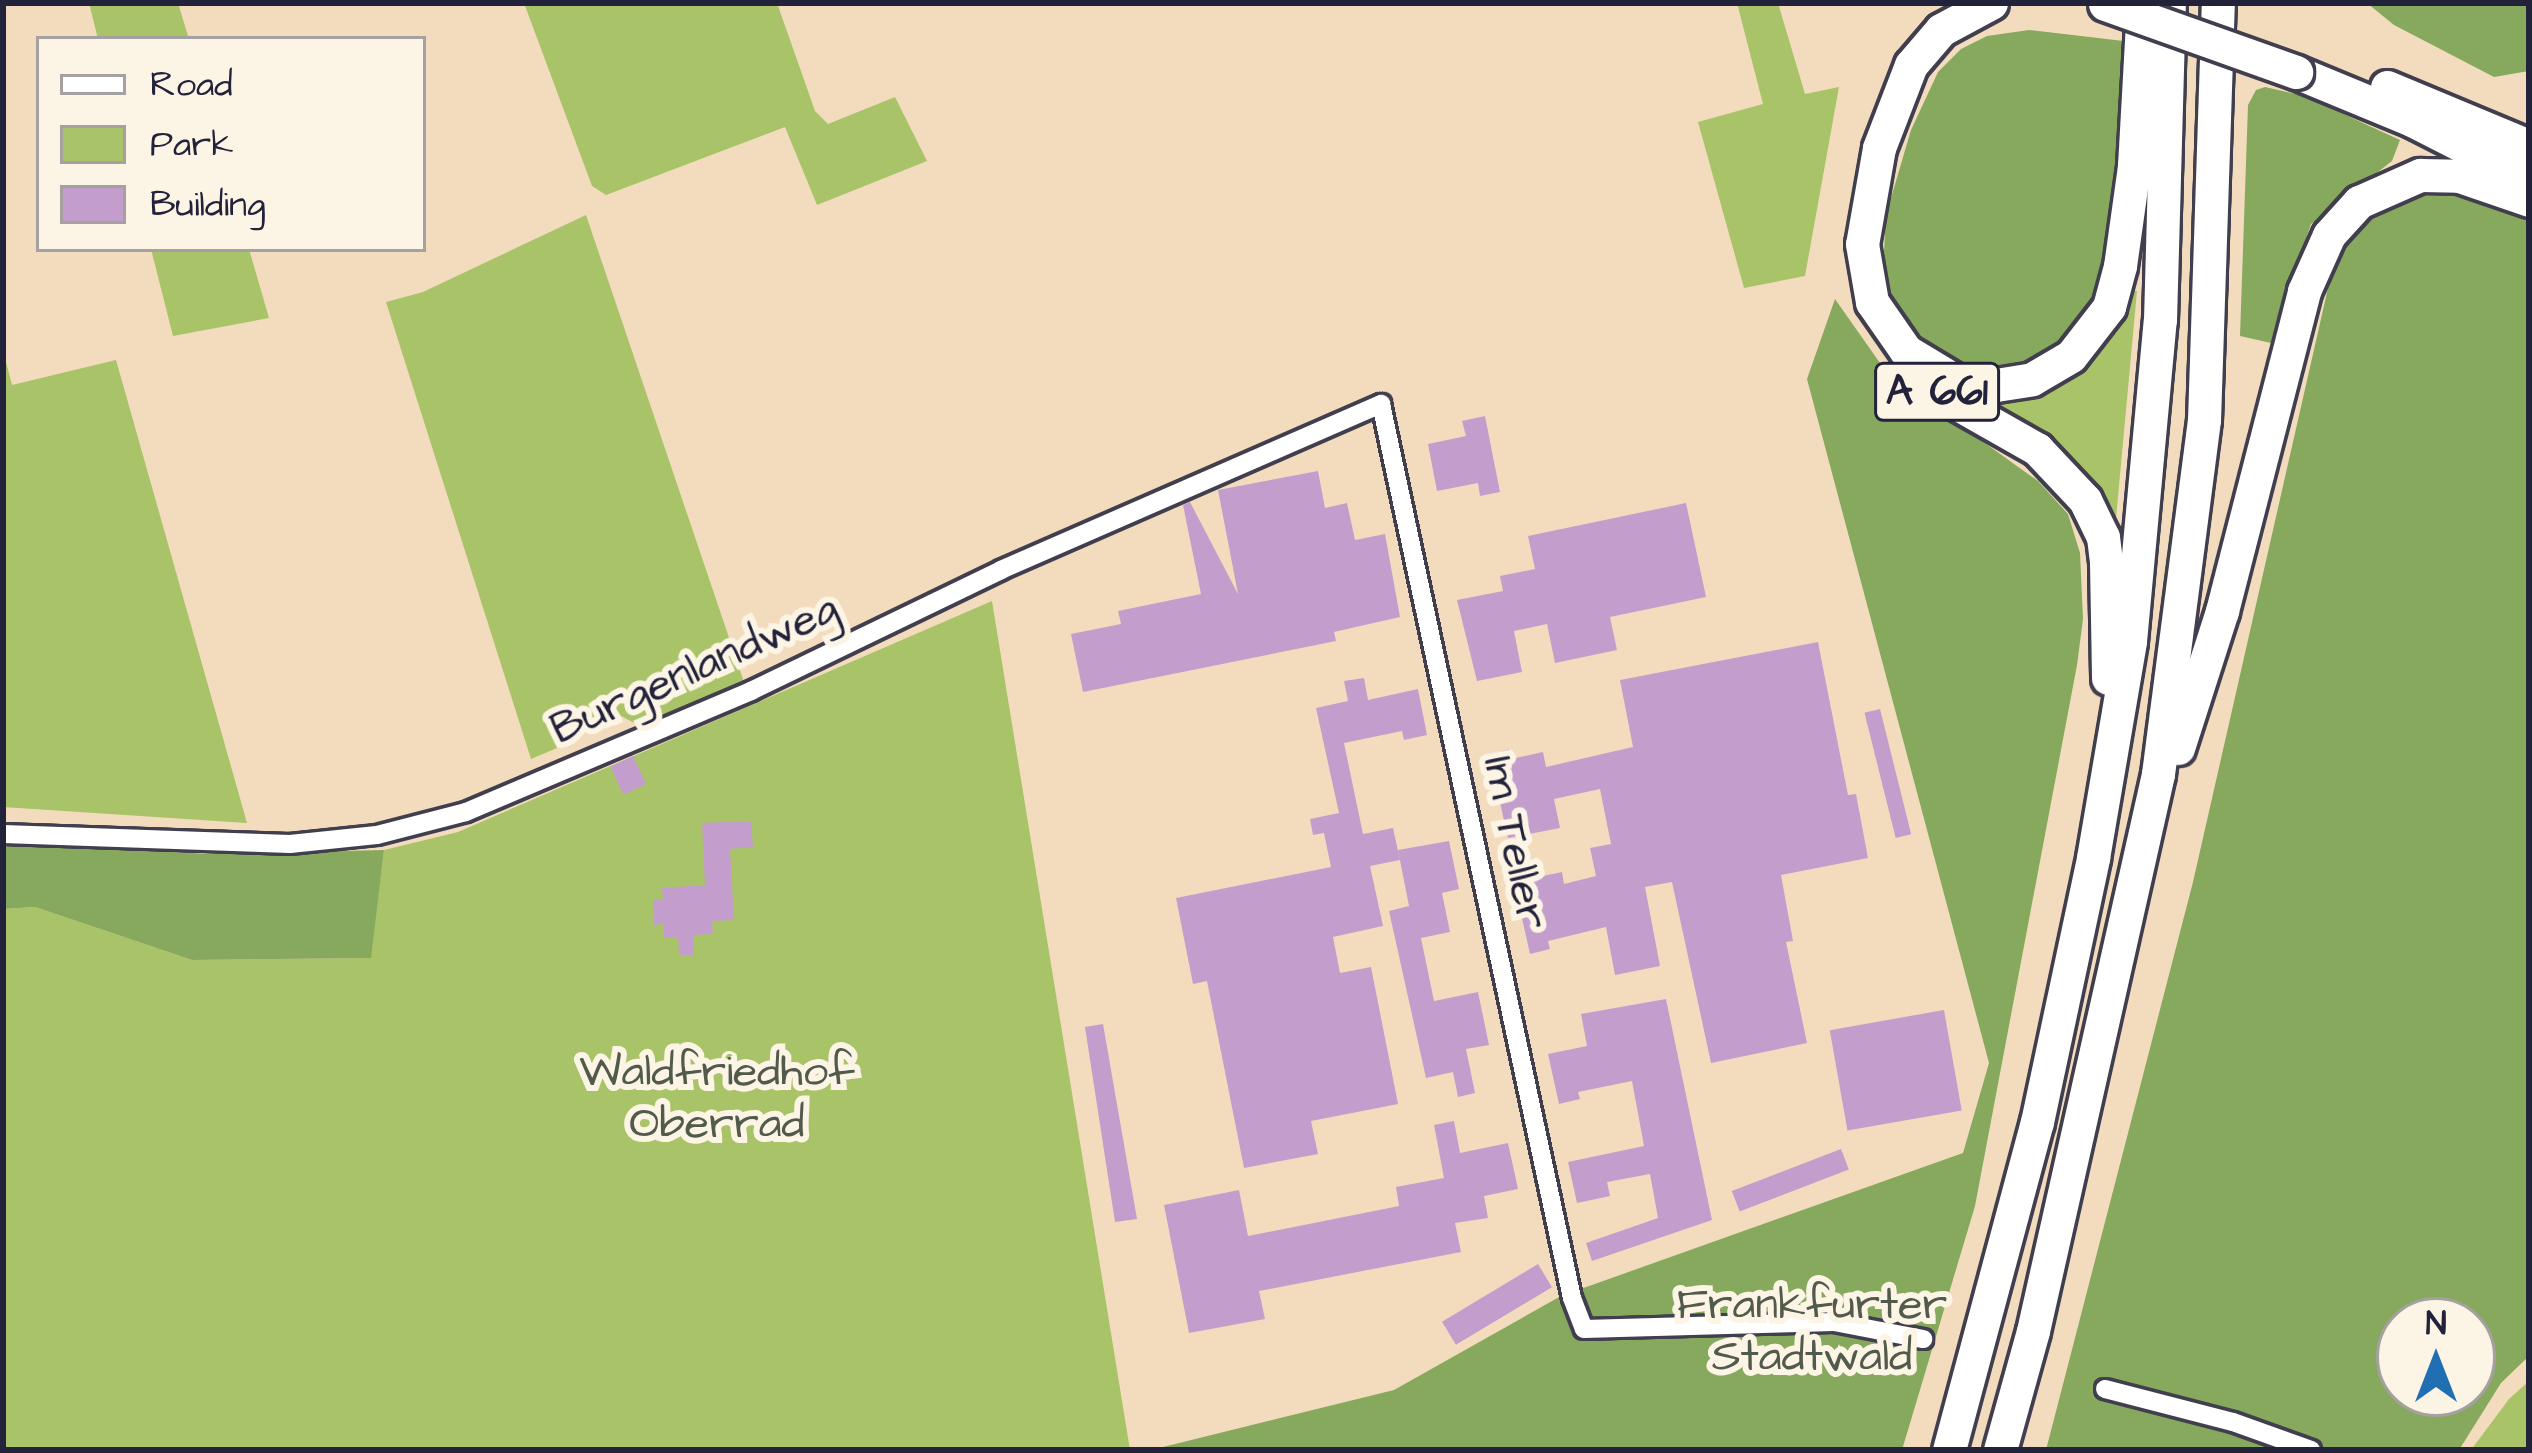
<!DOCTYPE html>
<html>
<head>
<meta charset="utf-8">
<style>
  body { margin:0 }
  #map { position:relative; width:2532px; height:1453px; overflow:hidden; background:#f2dcbd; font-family:"Architects Daughter",sans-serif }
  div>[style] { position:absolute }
  .green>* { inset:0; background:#a9c369 }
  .forest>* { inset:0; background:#86a95d }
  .building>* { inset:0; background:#c39ecd; transform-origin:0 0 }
  .roads { filter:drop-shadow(3px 0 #413e4e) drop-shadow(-3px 0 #413e4e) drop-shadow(0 3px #413e4e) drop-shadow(0 -3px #413e4e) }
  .street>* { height:18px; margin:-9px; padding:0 9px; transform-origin:9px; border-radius:9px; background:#fff }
  .highway>* { height:33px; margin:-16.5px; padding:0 16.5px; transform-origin:16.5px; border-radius:16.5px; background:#fff }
  .bridges { filter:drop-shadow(3px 0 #413e4e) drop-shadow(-3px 0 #413e4e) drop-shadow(0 3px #413e4e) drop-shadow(0 -3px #413e4e) }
  .highway-bridge>* { height:33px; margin:-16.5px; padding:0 16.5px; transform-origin:16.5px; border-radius:16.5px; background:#fff }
  span { translate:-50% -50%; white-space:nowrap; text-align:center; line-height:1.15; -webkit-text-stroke:12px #fcf5e5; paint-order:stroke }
  .shield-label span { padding:3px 9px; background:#fcf5e5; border:3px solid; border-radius:9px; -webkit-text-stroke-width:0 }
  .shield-label { font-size:42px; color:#22223b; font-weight:700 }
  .street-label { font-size:45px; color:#22223b }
  .park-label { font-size:45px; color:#515a4b }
  .frame { position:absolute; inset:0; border:6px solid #22223b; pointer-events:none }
  .legend { position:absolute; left:36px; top:36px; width:390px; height:216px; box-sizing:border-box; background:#fcf5e5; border:3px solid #a5a1a1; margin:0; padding:15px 21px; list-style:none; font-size:36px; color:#22223b }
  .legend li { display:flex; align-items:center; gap:24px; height:60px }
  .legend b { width:60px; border:3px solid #a5a1a1 }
  .north { position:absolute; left:2376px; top:1297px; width:120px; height:120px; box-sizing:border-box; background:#fcf5e5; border:3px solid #a5a1a1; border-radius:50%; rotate:0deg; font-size:33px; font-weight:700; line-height:48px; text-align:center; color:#22223b }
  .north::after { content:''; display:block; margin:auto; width:42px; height:54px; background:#1f6fb2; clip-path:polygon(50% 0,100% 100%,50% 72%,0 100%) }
</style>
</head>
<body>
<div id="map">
  <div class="green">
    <div style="clip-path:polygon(89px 3px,178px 3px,189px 39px,98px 39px)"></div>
    <div style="clip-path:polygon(524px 3px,777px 3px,815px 111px,828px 124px,895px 97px,927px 161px,817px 205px,785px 127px,606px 195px,592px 186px)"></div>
    <div style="clip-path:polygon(1737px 3px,1778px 3px,1805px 94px,1839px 87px,1805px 276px,1744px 288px,1698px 122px,1763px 104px)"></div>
    <div style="clip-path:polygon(586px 215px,744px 682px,638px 725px,604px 707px,576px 740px,531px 759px,386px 302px,423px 292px)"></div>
    <div style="clip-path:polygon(151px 249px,249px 249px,269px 318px,173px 336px)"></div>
    <div style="clip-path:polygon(2131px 291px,2137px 291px,2114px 540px,1982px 402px,2036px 394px,2083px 369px,2117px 327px)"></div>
    <div style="clip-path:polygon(3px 350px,12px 385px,116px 360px,247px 823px,3px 807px)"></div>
    <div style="clip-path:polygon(992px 601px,1130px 1450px,3px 1450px,3px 909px,35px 907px,192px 960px,370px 958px,384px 850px,458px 832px)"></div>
    <div style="clip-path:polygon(2529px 1381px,2529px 1450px,2471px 1450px,2509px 1399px)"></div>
  </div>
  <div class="forest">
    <div style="clip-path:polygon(2367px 3px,2529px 3px,2529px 71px,2494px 77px,2394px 25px)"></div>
    <div style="clip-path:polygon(2029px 30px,2132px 42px,2110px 279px,2051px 360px,1979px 373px,1940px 358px,1894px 304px,1883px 269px,1886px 215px,1911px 130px,1938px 72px,1961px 49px,1987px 36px)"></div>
    <div style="clip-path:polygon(2265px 87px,2304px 96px,2400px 140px,2392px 161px,2311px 224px,2271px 343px,2240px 336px,2248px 105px,2256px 90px)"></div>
    <div style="clip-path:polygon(evenodd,2465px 190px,2529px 215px,2529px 1356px,2501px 1383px,2459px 1450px,2046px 1450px,2193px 882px,2328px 288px,2349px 235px,2368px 213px,2411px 193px,2465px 190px,2400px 1321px,2472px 1321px,2472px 1393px,2400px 1393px,2400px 1321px)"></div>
    <div style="clip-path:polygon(1835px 299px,1887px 373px,2038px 481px,2068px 514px,2080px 553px,2083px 619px,2077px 665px,1975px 1206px,1902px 1450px,1151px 1450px,1394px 1390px,1561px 1296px,1963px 1153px,1989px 1063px,1807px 379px)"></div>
    <div style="clip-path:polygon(3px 843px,212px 854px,384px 850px,371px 958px,192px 960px,35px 907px,3px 909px)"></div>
  </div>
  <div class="building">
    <div style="clip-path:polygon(1485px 416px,1500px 492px,1480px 496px,1478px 483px,1437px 491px,1428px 444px,1466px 436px,1462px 421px)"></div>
    <div style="clip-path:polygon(1318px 471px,1325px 508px,1347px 503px,1355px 540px,1385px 534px,1400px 617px,1334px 632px,1336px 641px,1083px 692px,1071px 634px,1121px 624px,1118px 611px,1201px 594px,1183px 505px,1190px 502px,1238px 594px,1218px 490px)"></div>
    <div style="clip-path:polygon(1686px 503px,1706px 597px,1610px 617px,1617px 650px,1555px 663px,1547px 624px,1514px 631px,1522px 672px,1477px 681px,1457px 600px,1503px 591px,1500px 576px,1535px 569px,1528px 536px)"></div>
    <div style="clip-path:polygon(1818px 642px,1848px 795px,1856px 794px,1868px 858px,1781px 875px,1793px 941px,1786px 942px,1807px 1043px,1711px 1063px,1672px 882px,1645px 887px,1660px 966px,1615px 975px,1606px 927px,1548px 941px,1550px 949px,1530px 954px,1519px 905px,1529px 902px,1524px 880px,1562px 872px,1564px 884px,1596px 876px,1590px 848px,1611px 844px,1600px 789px,1554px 799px,1560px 828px,1508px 838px,1489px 754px,1509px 749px,1511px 759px,1543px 752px,1546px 767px,1633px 747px,1620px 680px)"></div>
    <div style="clip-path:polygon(1364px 678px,1368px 700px,1418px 689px,1427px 735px,1404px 740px,1402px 731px,1344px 743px,1363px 834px,1393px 828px,1400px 860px,1370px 866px,1383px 926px,1333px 937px,1340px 973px,1371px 967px,1398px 1104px,1311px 1121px,1318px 1154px,1244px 1168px,1207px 981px,1193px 984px,1176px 898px,1331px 867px,1324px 833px,1313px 835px,1310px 819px,1339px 813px,1316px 708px,1348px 701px,1344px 681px)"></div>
    <div style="left:1880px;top:709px;width:129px;height:16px;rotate:76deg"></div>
    <div style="left:633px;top:756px;width:31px;height:25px;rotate:65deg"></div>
    <div style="clip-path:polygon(751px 821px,753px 847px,730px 849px,734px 920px,712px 921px,713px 934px,693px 935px,694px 955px,679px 955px,678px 937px,664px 938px,663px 924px,654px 925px,653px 899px,663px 899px,662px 888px,705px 885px,702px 823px)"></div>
    <div style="clip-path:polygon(1449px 841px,1459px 889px,1442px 893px,1450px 932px,1421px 938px,1434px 1001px,1478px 992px,1489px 1045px,1466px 1049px,1475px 1093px,1458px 1097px,1453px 1072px,1426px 1078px,1389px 911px,1409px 906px,1398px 850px)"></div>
    <div style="clip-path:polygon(1666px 999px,1712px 1220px,1592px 1261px,1586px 1243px,1658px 1218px,1650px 1174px,1607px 1182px,1610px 1196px,1577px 1203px,1568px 1162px,1644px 1146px,1632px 1081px,1578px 1092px,1580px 1099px,1559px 1104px,1548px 1054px,1587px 1046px,1581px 1014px)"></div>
    <div style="left:1944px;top:1010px;width:102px;height:116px;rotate:80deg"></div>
    <div style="clip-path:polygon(1103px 1024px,1137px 1219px,1115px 1222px,1085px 1027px)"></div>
    <div style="clip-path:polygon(1454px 1121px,1460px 1153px,1508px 1143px,1518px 1189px,1484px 1196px,1488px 1218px,1455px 1223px,1461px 1252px,1259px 1291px,1265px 1319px,1189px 1333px,1164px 1205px,1239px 1190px,1248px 1236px,1399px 1206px,1396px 1187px,1444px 1178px,1434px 1125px)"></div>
    <div style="left:1841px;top:1149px;width:22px;height:117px;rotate:69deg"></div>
    <div style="left:1538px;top:1264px;width:27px;height:112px;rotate:59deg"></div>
  </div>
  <div class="roads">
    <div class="street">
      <div style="left:3px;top:834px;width:287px;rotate:2deg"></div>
      <div style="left:290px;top:844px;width:87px;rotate:-5.9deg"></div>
      <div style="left:377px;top:835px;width:92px;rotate:-14.5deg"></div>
      <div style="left:466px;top:812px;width:310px;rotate:-23deg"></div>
      <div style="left:751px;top:691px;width:278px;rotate:-25.8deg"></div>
      <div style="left:1001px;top:570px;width:415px;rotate:-23.6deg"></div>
      <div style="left:1381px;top:404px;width:914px;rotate:77.94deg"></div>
      <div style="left:1572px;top:1298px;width:33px;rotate:69deg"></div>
      <div style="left:1584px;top:1329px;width:250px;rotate:-1.6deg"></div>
      <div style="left:1834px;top:1322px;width:91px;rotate:10.8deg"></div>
      <div style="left:2105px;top:1389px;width:132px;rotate:14.5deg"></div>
      <div style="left:2233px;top:1422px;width:83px;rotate:19.7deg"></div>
    </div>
    <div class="highway">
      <div style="left:1991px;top:3px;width:57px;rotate:151.6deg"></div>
      <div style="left:1941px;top:30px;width:46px;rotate:130.6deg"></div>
      <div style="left:1911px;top:65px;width:89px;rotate:111.1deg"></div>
      <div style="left:1879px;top:148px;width:97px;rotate:100deg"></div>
      <div style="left:1862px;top:244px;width:59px;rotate:80.2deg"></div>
      <div style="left:1872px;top:302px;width:60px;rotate:55.2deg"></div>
      <div style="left:1906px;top:351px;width:58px;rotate:31deg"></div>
      <div style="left:1956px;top:381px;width:40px;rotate:5.7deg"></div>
      <div style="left:1996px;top:385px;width:36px;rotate:-9deg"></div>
      <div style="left:2032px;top:379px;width:45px;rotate:-30.5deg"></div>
      <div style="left:2071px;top:356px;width:62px;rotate:-52.2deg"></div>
      <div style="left:2109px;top:307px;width:42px;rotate:-75deg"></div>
      <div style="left:2120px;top:266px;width:101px;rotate:-82deg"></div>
      <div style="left:2134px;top:166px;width:163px;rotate:-86.8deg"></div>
      <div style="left:2296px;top:72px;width:126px;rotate:22.5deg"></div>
      <div style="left:2412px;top:120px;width:131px;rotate:27.1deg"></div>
      <div style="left:2387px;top:87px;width:154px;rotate:22.6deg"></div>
      <div style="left:1926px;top:386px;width:128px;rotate:29.6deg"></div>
      <div style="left:2037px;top:449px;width:70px;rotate:46.7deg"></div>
      <div style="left:2085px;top:500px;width:41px;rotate:64.1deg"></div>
      <div style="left:2103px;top:537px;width:24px;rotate:83deg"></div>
      <div style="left:2106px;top:561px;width:117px;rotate:89deg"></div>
      <div style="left:2178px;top:748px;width:144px;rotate:-72.2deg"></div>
      <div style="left:2222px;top:611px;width:330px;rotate:-75.6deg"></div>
      <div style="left:2304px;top:291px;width:61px;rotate:-65.9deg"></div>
      <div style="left:2329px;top:235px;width:45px;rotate:-47.7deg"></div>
      <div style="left:2359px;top:202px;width:67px;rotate:-23.9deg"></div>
      <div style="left:2420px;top:175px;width:39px;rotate:1deg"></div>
      <div style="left:2459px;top:176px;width:74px;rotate:18.9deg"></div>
      <div style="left:1949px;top:1450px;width:340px;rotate:-75deg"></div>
      <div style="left:2037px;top:1122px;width:270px;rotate:-78deg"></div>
      <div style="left:2093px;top:858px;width:220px;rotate:-80.3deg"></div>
      <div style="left:2130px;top:641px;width:322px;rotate:-84.7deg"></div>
      <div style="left:2160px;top:320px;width:317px;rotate:-88.4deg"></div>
      <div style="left:2000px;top:1450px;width:123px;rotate:-74.5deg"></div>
      <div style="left:2033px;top:1331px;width:571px;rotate:-77.35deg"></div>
      <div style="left:2158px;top:774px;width:357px;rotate:-82.6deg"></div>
      <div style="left:2204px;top:420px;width:417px;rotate:-88.1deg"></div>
    </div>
  </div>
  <div class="bridges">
    <div class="highway-bridge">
      <div style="left:2105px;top:4px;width:203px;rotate:19.6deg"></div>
    </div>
  </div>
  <div class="shield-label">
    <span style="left:1937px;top:392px">A 661</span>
  </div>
  <div class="street-label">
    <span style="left:695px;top:670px;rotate:-24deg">Burgenlandweg</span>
    <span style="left:1514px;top:843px;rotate:78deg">Im Teller</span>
  </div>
  <div class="park-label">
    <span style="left:717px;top:1099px">Waldfriedhof<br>Oberrad</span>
    <span style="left:1812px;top:1332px">Frankfurter<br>Stadtwald</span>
  </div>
  <div class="frame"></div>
  <ul class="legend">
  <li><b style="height:15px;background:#fff"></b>Road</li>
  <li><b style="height:33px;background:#a9c369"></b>Park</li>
  <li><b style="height:33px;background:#c39ecd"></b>Building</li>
  </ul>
  <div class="north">N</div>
</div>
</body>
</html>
